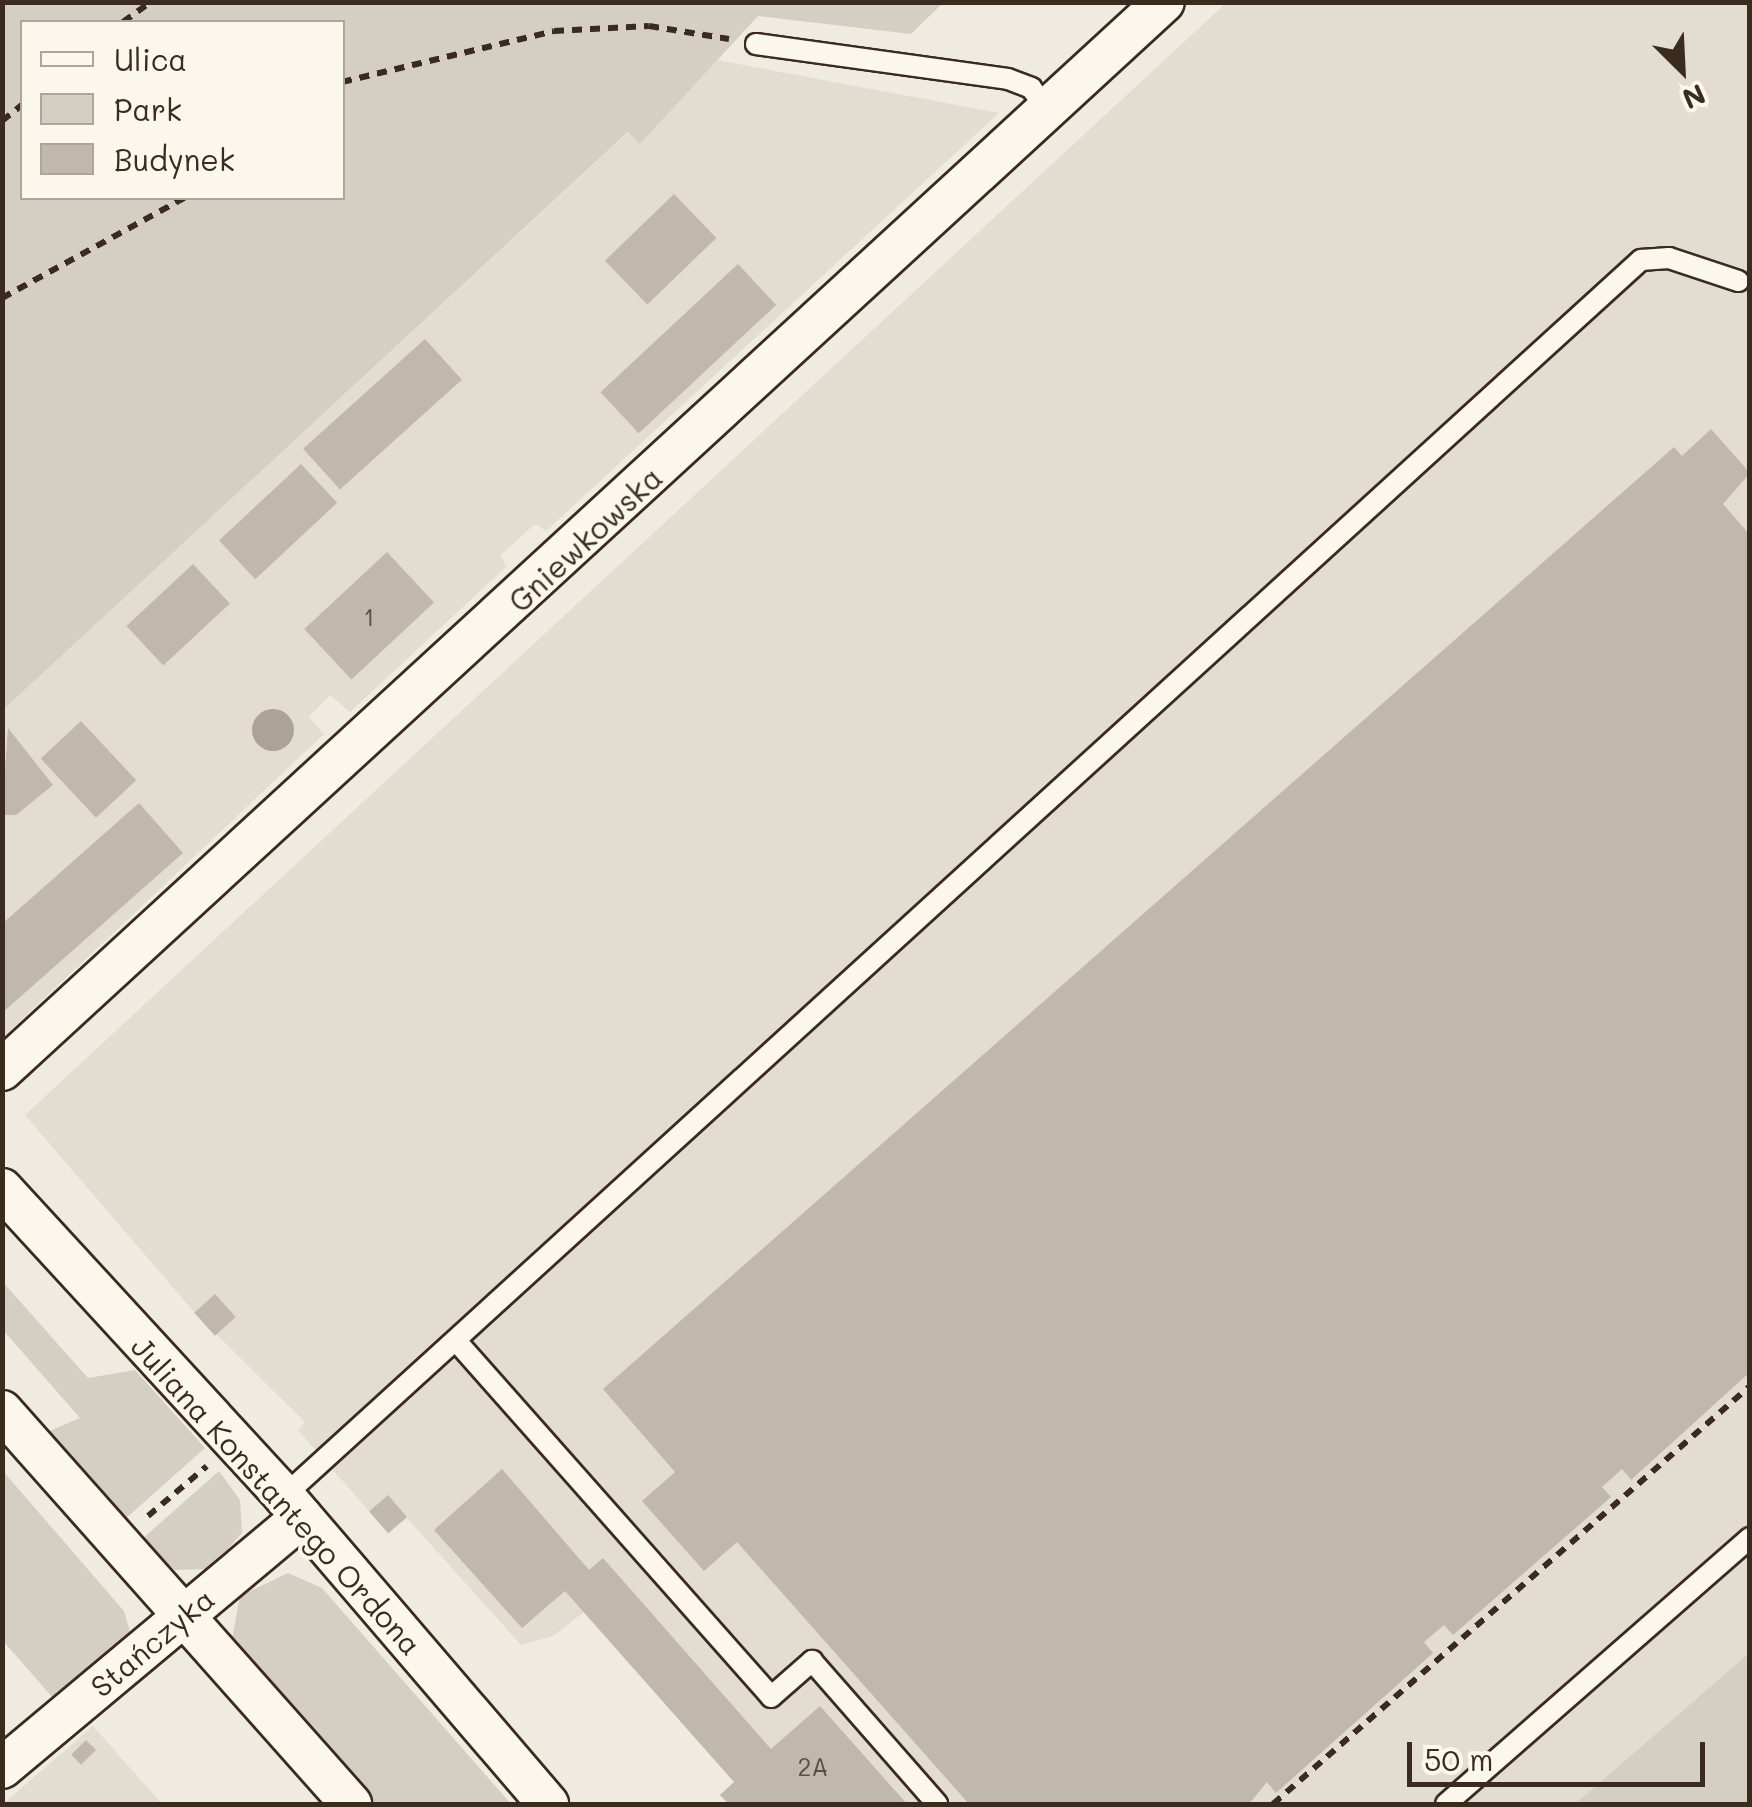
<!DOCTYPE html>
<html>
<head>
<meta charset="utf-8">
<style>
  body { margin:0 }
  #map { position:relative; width:1752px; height:1807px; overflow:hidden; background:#f0ebe0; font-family:Mali,sans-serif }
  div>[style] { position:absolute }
  .built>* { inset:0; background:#e2dcd1 }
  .green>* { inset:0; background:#d5cec3 }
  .water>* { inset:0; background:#aca397 }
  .round { border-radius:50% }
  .building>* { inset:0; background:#c0b8ad; transform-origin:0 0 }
  .path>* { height:6px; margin-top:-3px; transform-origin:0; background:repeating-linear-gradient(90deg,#3b2a1e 0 10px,transparent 0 18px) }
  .roads { filter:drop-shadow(2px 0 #3b2a1e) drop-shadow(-2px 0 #3b2a1e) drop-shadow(0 2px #3b2a1e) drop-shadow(0 -2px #3b2a1e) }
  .service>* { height:20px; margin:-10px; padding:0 10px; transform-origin:10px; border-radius:10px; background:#fbf7ec }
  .minor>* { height:40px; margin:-20px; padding:0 20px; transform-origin:20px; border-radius:20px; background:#fbf7ec }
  span { translate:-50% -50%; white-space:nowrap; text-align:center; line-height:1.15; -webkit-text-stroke:8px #fbf7ec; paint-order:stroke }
  .number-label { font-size:25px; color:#5c4e42 }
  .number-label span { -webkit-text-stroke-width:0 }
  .street-label { font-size:30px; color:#3b2a1e }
  .frame { position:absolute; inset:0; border:5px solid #3b2a1e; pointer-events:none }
  .legend { position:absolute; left:20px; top:20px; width:325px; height:180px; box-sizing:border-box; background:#fbf7ec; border:2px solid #aea59a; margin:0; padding:12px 18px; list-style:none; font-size:30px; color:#3b2a1e }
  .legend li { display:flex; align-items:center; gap:20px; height:50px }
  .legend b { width:50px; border:2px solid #aea59a }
  .north { position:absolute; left:1632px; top:20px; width:100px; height:100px; -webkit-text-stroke:8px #fbf7ec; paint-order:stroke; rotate:156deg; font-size:28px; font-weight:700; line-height:40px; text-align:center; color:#3b2a1e }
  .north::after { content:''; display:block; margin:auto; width:35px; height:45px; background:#3b2a1e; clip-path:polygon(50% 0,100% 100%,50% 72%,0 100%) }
  .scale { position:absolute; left:1407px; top:1742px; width:298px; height:45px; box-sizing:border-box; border:5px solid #3b2a1e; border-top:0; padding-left:12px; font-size:30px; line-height:35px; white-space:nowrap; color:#3b2a1e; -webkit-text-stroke:8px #fbf7ec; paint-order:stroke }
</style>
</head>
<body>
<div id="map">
  <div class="built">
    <div style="clip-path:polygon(1226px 3px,1749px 3px,1749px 1653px,1575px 1804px,729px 1804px,720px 1795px,734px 1782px,584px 1612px,553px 1636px,521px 1645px,407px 1518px,388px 1533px,298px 1430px,305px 1422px,195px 1313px,25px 1115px)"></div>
    <div style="clip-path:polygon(717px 60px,999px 113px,546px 531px,535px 524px,501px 555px,506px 567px,350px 712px,330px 695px,309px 717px,324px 734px,3px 1037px,3px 710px,629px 132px,641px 143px)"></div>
    <div style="clip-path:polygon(93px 1726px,162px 1804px,3px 1804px)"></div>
  </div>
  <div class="green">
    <div style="clip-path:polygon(evenodd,3px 2px,943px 2px,943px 3px,911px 34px,758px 16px,640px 144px,628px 132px,3px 710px,3px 2px,342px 22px,342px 198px,22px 198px,22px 22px,342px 22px)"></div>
    <div style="clip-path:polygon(2px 1281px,88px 1378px,135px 1370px,205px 1448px,124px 1520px,45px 1433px,80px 1418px,3px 1330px)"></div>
    <div style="clip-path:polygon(2px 1470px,124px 1611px,134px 1646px,61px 1707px,3px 1641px)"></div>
    <div style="clip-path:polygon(219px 1471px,240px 1500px,242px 1533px,210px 1569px,175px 1570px,141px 1540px)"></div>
    <div style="clip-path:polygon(288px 1573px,322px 1588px,511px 1804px,372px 1804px,232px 1639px,240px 1596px)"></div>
    <div style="clip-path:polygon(1749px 1653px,1749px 1804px,1575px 1804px)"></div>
  </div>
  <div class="water">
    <div class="round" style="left:252px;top:709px;width:42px;height:42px"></div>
  </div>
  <div class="building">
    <div style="left:674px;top:194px;width:61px;height:96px;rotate:46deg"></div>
    <div style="left:738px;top:264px;width:56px;height:188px;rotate:47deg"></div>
    <div style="left:425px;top:339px;width:55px;height:164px;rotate:48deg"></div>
    <div style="clip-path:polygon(1711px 429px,1750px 473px,1723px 504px,1750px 535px,1750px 1372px,1631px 1480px,1622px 1469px,1602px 1487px,1611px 1497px,1453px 1635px,1444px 1625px,1424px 1642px,1433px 1653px,1276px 1793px,1267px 1782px,1249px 1804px,969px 1804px,737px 1542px,704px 1571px,642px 1501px,675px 1472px,603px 1389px,1674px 447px,1682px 456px)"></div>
    <div style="left:301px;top:464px;width:53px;height:112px;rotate:47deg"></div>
    <div style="left:387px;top:552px;width:69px;height:113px;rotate:47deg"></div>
    <div style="left:193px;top:564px;width:54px;height:91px;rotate:47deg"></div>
    <div style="left:81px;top:721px;width:81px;height:55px;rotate:47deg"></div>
    <div style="clip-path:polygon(8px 728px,53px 785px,16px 815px,2px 815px)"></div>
    <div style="clip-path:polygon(139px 803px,183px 853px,2px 1013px,2px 924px)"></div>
    <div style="left:215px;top:1294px;width:31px;height:28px;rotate:48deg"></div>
    <div style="clip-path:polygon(502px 1469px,589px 1570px,603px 1558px,771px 1749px,820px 1706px,907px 1804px,729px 1804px,720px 1795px,734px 1782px,565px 1591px,522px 1628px,434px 1530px)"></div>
    <div style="left:388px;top:1495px;width:29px;height:25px;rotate:49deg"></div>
    <div style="left:86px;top:1740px;width:14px;height:21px;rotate:45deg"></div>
  </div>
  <div class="path">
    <div style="left:123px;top:22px;width:34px;rotate:-36deg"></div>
    <div style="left:342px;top:82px;width:218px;rotate:-13.5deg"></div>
    <div style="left:554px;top:31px;width:95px;rotate:-3deg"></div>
    <div style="left:649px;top:26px;width:81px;rotate:9.2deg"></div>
    <div style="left:2px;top:121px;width:26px;rotate:-39deg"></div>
    <div style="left:2px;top:298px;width:208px;rotate:-28.8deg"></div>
    <div style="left:148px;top:1516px;width:77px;rotate:-40.3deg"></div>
    <div style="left:1273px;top:1804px;width:634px;rotate:-41.23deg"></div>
  </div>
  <div class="roads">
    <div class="service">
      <div style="left:756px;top:44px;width:254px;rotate:7.9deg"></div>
      <div style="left:1008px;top:79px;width:25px;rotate:21deg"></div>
      <div style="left:1031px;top:88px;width:28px;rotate:52deg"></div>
      <div style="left:459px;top:1344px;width:471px;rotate:48.5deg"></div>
      <div style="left:771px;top:1697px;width:55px;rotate:-41.3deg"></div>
      <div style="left:812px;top:1661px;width:190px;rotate:48.8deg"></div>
      <div style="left:284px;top:1496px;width:1836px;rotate:-42.33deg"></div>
      <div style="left:1641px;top:260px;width:28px;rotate:-4deg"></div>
      <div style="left:1669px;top:258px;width:73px;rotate:18.4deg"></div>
      <div style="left:1446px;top:1804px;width:404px;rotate:-41.2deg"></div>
    </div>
    <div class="minor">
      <div style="left:2px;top:1070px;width:1578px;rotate:-42.59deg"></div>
      <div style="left:2px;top:1189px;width:417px;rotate:47.4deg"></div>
      <div style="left:284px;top:1496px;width:406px;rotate:49.4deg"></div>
      <div style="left:2px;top:1411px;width:526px;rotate:48.39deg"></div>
      <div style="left:2px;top:1768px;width:391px;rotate:-39.9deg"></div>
    </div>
  </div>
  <div class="number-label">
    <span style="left:369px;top:616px">1</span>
    <span style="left:813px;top:1766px">2A</span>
  </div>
  <div class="street-label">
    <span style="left:585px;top:539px;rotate:-43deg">Gniewkowska</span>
    <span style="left:277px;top:1495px;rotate:48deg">Juliana Konstantego Ordona</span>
    <span style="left:152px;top:1642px;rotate:-40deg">Stańczyka</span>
  </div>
  <div class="frame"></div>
  <ul class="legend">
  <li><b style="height:12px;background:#fbf7ec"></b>Ulica</li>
  <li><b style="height:28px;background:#d5cec3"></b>Park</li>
  <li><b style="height:28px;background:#c0b8ad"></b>Budynek</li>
  </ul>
  <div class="north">N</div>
  <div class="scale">50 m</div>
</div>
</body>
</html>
